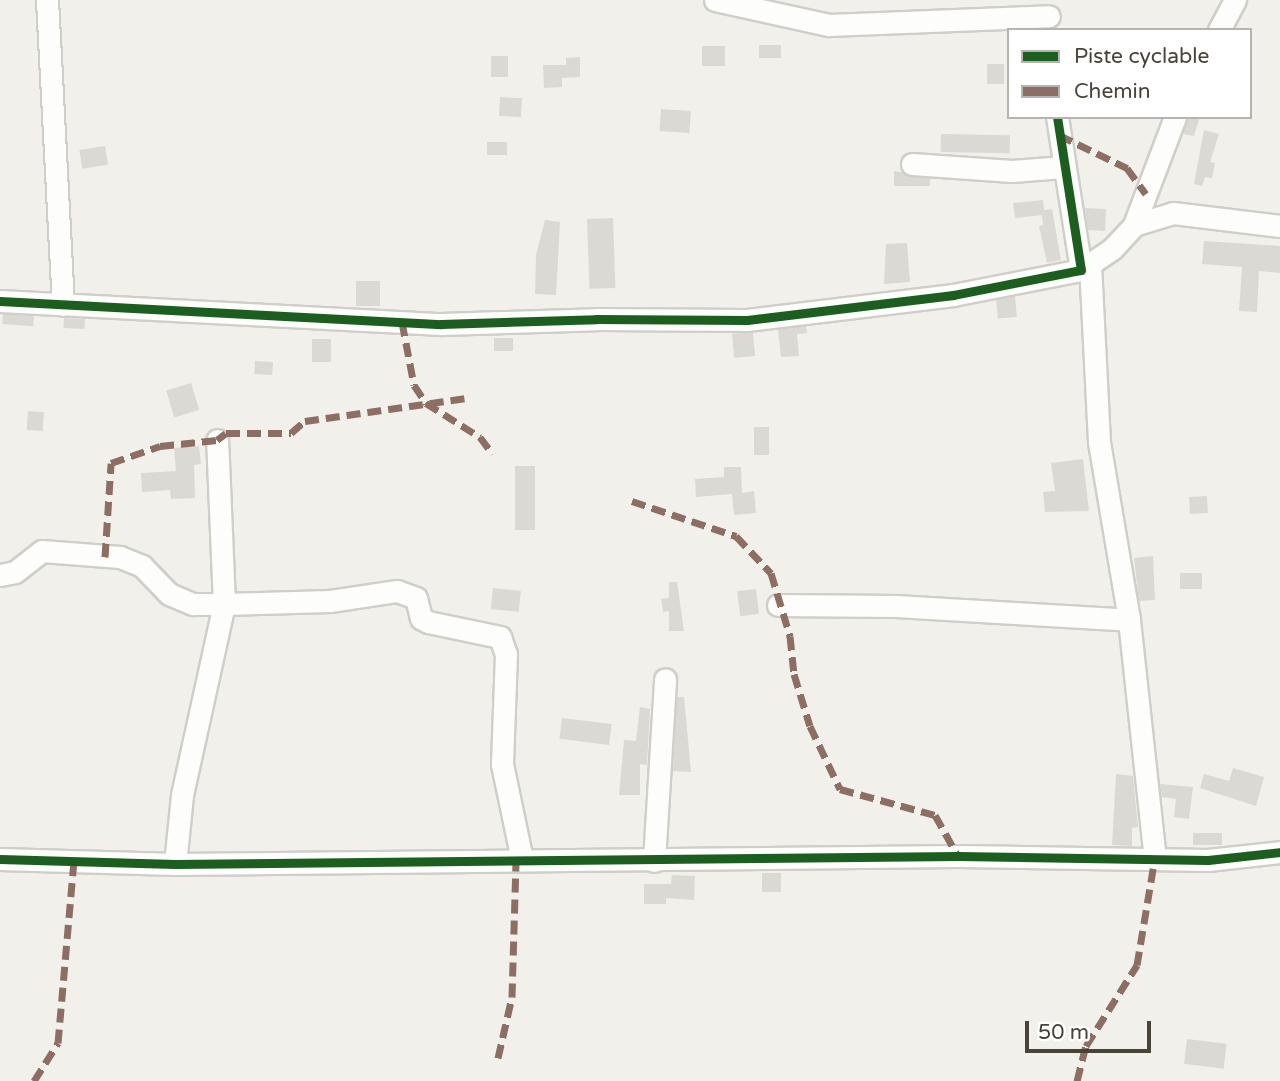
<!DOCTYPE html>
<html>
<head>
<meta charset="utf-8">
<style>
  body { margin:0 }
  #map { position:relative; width:1280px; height:1081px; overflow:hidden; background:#f1f0eb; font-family:"Varela Round",sans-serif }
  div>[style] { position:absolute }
  .building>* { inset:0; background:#dbd9d4; transform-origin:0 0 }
  .roads { filter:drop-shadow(2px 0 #cfcec9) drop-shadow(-2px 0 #cfcec9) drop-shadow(0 2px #cfcec9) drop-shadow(0 -2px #cfcec9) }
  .minor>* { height:21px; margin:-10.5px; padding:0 10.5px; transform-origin:10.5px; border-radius:10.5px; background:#fdfdfc }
  .quiet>* { height:7px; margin-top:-3.5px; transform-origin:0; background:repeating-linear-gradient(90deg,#8d6e63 0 14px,transparent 0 21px) }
  .cycleway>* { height:9px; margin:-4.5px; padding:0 4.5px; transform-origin:4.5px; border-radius:4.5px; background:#1b5e20 }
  span { translate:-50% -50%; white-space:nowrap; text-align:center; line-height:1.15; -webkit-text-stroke:7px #fff; paint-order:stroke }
  .legend { position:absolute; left:1007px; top:28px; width:245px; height:91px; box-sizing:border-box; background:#fff; border:2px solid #b6b4af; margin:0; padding:9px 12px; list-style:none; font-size:21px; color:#484337 }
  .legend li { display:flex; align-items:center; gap:14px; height:35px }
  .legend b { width:35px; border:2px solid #b6b4af }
  .scale { position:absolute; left:1025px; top:1021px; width:126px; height:32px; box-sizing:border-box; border:4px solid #484337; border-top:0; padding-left:9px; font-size:21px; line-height:24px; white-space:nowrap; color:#484337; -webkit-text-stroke:5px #fff; paint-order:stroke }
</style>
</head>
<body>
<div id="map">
  <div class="building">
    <div style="left:781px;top:45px;width:13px;height:22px;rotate:90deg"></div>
    <div style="left:702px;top:46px;width:23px;height:20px"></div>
    <div style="left:491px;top:56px;width:17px;height:21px"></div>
    <div style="clip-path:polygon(580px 57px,580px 77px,562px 78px,562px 87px,544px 88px,543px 65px,566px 65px,566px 58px)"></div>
    <div style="left:987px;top:64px;width:17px;height:20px"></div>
    <div style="left:500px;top:97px;width:22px;height:19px;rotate:3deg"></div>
    <div style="left:661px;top:109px;width:30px;height:22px;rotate:4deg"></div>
    <div style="clip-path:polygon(1188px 117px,1200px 117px,1194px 136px,1183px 134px)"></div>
    <div style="clip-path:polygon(1204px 130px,1219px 134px,1210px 162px,1215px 163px,1212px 178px,1205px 177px,1202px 186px,1194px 184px)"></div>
    <div style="left:941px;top:134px;width:69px;height:18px;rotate:1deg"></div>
    <div style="left:487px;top:142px;width:20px;height:13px"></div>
    <div style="left:105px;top:146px;width:19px;height:26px;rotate:81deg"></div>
    <div style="clip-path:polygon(894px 171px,930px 178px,930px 186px,894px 186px)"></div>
    <div style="clip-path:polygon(1043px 200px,1044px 210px,1052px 209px,1061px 260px,1047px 263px,1039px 226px,1043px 225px,1042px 215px,1015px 218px,1013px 203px)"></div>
    <div style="clip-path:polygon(1085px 208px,1106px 209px,1105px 231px,1088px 230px)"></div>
    <div style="left:613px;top:218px;width:70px;height:26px;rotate:88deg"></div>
    <div style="clip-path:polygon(545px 220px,560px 222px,556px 295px,535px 294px,536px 255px)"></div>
    <div style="clip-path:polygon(1204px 241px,1280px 246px,1280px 273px,1259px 271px,1257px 312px,1239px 311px,1242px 267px,1202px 264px)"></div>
    <div style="clip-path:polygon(907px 243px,910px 282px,884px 284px,886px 244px)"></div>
    <div style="left:356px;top:281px;width:24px;height:25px"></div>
    <div style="left:1015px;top:296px;width:21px;height:19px;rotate:85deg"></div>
    <div style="left:3px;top:314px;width:31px;height:10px;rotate:4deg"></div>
    <div style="left:64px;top:318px;width:21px;height:10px;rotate:3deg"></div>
    <div style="clip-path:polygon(806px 326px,807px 333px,797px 334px,799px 356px,781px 357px,778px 329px)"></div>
    <div style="left:753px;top:332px;width:24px;height:21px;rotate:85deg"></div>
    <div style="left:513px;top:338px;width:13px;height:19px;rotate:90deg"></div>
    <div style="left:331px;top:339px;width:23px;height:19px;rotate:90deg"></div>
    <div style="left:255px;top:361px;width:18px;height:13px;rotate:3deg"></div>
    <div style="left:191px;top:383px;width:28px;height:26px;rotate:73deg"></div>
    <div style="left:28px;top:411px;width:16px;height:19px;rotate:4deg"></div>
    <div style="left:754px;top:427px;width:15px;height:28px"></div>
    <div style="clip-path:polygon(199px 446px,201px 464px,194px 465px,195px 498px,171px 499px,170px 490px,142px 492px,141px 473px,176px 471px,174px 448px)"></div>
    <div style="clip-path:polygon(1083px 459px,1089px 511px,1045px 512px,1043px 492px,1055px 491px,1051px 463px)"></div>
    <div style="left:515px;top:466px;width:20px;height:64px"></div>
    <div style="clip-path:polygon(724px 467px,741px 467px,742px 493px,754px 491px,756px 513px,734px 515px,732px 494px,696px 497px,695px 479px,724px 477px)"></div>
    <div style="left:1207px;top:496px;width:17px;height:18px;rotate:87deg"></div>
    <div style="clip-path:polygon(1153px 556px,1155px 600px,1139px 601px,1134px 558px)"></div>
    <div style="left:1202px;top:573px;width:16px;height:22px;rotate:90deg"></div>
    <div style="clip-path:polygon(669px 582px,677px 582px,684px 631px,669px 631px,669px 611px,663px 612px,661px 599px,669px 598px)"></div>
    <div style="left:493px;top:588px;width:28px;height:21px;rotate:6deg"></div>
    <div style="left:756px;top:589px;width:25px;height:19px;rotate:83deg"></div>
    <div style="clip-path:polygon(677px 697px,684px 697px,691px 772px,673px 771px)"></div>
    <div style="clip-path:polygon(640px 707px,650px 709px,647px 765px,640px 764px,640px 795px,619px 795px,624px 740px,636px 741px)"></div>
    <div style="left:562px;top:718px;width:50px;height:21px;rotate:7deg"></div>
    <div style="clip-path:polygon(1233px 768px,1264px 777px,1256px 806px,1200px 788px,1204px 774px,1229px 781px)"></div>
    <div style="clip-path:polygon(1116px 774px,1133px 776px,1138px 827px,1132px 828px,1132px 846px,1112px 845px)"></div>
    <div style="clip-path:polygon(1160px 784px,1193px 787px,1189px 819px,1174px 817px,1176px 799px,1162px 797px)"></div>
    <div style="left:1222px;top:833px;width:12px;height:29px;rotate:90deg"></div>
    <div style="left:781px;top:873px;width:19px;height:19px;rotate:90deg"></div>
    <div style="clip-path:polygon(672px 875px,695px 876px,694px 900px,666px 898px,666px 904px,644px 904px,644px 884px,671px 884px)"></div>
    <div style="left:1187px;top:1039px;width:40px;height:25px;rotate:7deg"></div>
  </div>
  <div class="roads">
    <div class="minor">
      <div style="left:47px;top:0;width:305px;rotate:87deg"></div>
      <div style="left:715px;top:0;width:117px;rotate:12.4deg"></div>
      <div style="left:829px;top:25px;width:220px;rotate:-2.3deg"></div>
      <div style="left:1219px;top:30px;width:34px;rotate:-62deg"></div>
      <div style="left:912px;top:164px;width:100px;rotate:4deg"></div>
      <div style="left:1012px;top:171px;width:51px;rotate:-4.5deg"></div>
      <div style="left:1134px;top:225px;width:116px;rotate:-69.2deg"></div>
      <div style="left:1090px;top:264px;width:178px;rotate:87.1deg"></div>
      <div style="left:1099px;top:442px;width:181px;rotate:80.4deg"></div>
      <div style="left:1129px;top:620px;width:239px;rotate:83.8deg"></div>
      <div style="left:1081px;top:270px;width:37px;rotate:-34deg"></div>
      <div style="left:1112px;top:249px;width:33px;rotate:-47deg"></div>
      <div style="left:1134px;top:225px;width:41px;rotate:-17.1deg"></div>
      <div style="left:1173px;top:213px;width:108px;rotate:6.9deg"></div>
      <div style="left:0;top:301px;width:442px;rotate:3deg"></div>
      <div style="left:441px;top:324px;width:155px;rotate:-1.8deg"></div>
      <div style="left:596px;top:319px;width:151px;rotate:0.4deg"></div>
      <div style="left:747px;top:320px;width:208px;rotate:-6.9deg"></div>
      <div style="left:953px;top:295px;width:130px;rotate:-11.1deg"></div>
      <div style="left:1081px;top:270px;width:155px;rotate:-98.9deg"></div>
      <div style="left:0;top:575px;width:15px;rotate:-11deg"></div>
      <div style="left:15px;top:572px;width:34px;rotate:-38deg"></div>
      <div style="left:42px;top:551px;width:78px;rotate:4.4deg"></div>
      <div style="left:120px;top:557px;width:24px;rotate:22deg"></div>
      <div style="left:142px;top:566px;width:39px;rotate:46deg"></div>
      <div style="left:169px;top:594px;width:26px;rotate:23deg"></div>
      <div style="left:193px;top:604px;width:31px"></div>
      <div style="left:224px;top:604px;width:164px;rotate:-92.4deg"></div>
      <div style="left:778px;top:605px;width:118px;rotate:0.5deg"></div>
      <div style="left:896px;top:606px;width:233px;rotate:3.4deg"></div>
      <div style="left:0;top:859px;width:175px;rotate:1.6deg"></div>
      <div style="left:175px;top:864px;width:783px;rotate:-0.59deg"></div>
      <div style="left:958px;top:856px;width:250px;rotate:0.9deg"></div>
      <div style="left:1208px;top:860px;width:72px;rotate:-6.3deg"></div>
      <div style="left:654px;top:861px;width:182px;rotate:-86.5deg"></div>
      <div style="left:175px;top:864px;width:69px;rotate:-84.2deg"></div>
      <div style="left:182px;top:795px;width:196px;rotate:-77.6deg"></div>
      <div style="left:224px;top:604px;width:106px;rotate:-1.6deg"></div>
      <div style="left:330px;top:601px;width:68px;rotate:-8.5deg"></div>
      <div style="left:397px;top:591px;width:20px;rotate:20deg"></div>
      <div style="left:416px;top:598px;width:21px;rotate:76deg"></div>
      <div style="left:421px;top:618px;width:8px;rotate:30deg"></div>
      <div style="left:428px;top:622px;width:74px;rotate:11.8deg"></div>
      <div style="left:500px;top:637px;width:18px;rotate:71deg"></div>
      <div style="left:506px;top:654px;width:110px;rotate:92.1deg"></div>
      <div style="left:502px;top:764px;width:98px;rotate:78.2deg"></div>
    </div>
  </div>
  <div class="quiet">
    <div style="left:1059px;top:135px;width:76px;rotate:25.9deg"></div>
    <div style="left:1127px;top:168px;width:32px;rotate:54deg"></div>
    <div style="left:402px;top:322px;width:64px;rotate:79.2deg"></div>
    <div style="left:414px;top:385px;width:22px;rotate:56deg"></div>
    <div style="left:426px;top:403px;width:64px;rotate:32.2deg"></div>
    <div style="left:480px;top:437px;width:21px;rotate:53deg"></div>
    <div style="left:632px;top:501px;width:110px;rotate:18.6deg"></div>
    <div style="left:736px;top:536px;width:51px;rotate:46.6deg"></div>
    <div style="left:771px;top:573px;width:66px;rotate:73.2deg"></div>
    <div style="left:790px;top:636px;width:38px;rotate:84deg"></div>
    <div style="left:794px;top:674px;width:54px;rotate:72.9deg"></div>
    <div style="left:810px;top:726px;width:70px;rotate:64.5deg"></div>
    <div style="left:840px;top:789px;width:98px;rotate:15.3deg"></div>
    <div style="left:935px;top:815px;width:47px;rotate:60.7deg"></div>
    <div style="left:105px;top:557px;width:94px;rotate:-86.3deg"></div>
    <div style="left:111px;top:463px;width:52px;rotate:-19.1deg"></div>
    <div style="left:160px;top:446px;width:57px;rotate:-6deg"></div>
    <div style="left:217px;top:440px;width:11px;rotate:-38deg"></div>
    <div style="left:226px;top:433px;width:65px"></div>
    <div style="left:291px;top:433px;width:18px;rotate:-41deg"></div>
    <div style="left:305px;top:421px;width:163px;rotate:-8.1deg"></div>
    <div style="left:498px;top:1058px;width:63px;rotate:-77.1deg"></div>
    <div style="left:512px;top:997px;width:137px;rotate:-88.3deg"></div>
    <div style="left:34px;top:1081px;width:45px;rotate:-57.7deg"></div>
    <div style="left:58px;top:1043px;width:183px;rotate:-85deg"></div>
    <div style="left:1077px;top:1081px;width:36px;rotate:-76deg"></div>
    <div style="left:1086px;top:1046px;width:96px;rotate:-57.8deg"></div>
    <div style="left:1137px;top:965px;width:109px;rotate:-80.5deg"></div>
  </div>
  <div class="cycleway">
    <div style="left:0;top:301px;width:442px;rotate:3deg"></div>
    <div style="left:441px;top:324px;width:155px;rotate:-1.8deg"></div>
    <div style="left:596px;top:319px;width:151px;rotate:0.4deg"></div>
    <div style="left:747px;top:320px;width:208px;rotate:-6.9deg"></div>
    <div style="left:953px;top:295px;width:130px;rotate:-11.1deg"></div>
    <div style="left:1081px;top:270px;width:155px;rotate:-98.9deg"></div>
    <div style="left:0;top:859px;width:175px;rotate:1.6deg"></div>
    <div style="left:175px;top:864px;width:783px;rotate:-0.59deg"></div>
    <div style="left:958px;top:856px;width:250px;rotate:0.9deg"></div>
    <div style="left:1208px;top:860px;width:72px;rotate:-6.3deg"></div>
  </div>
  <ul class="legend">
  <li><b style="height:9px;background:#1b5e20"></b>Piste cyclable</li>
  <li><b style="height:9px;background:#8d6e63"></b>Chemin</li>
  </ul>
  <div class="scale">50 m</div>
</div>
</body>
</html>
